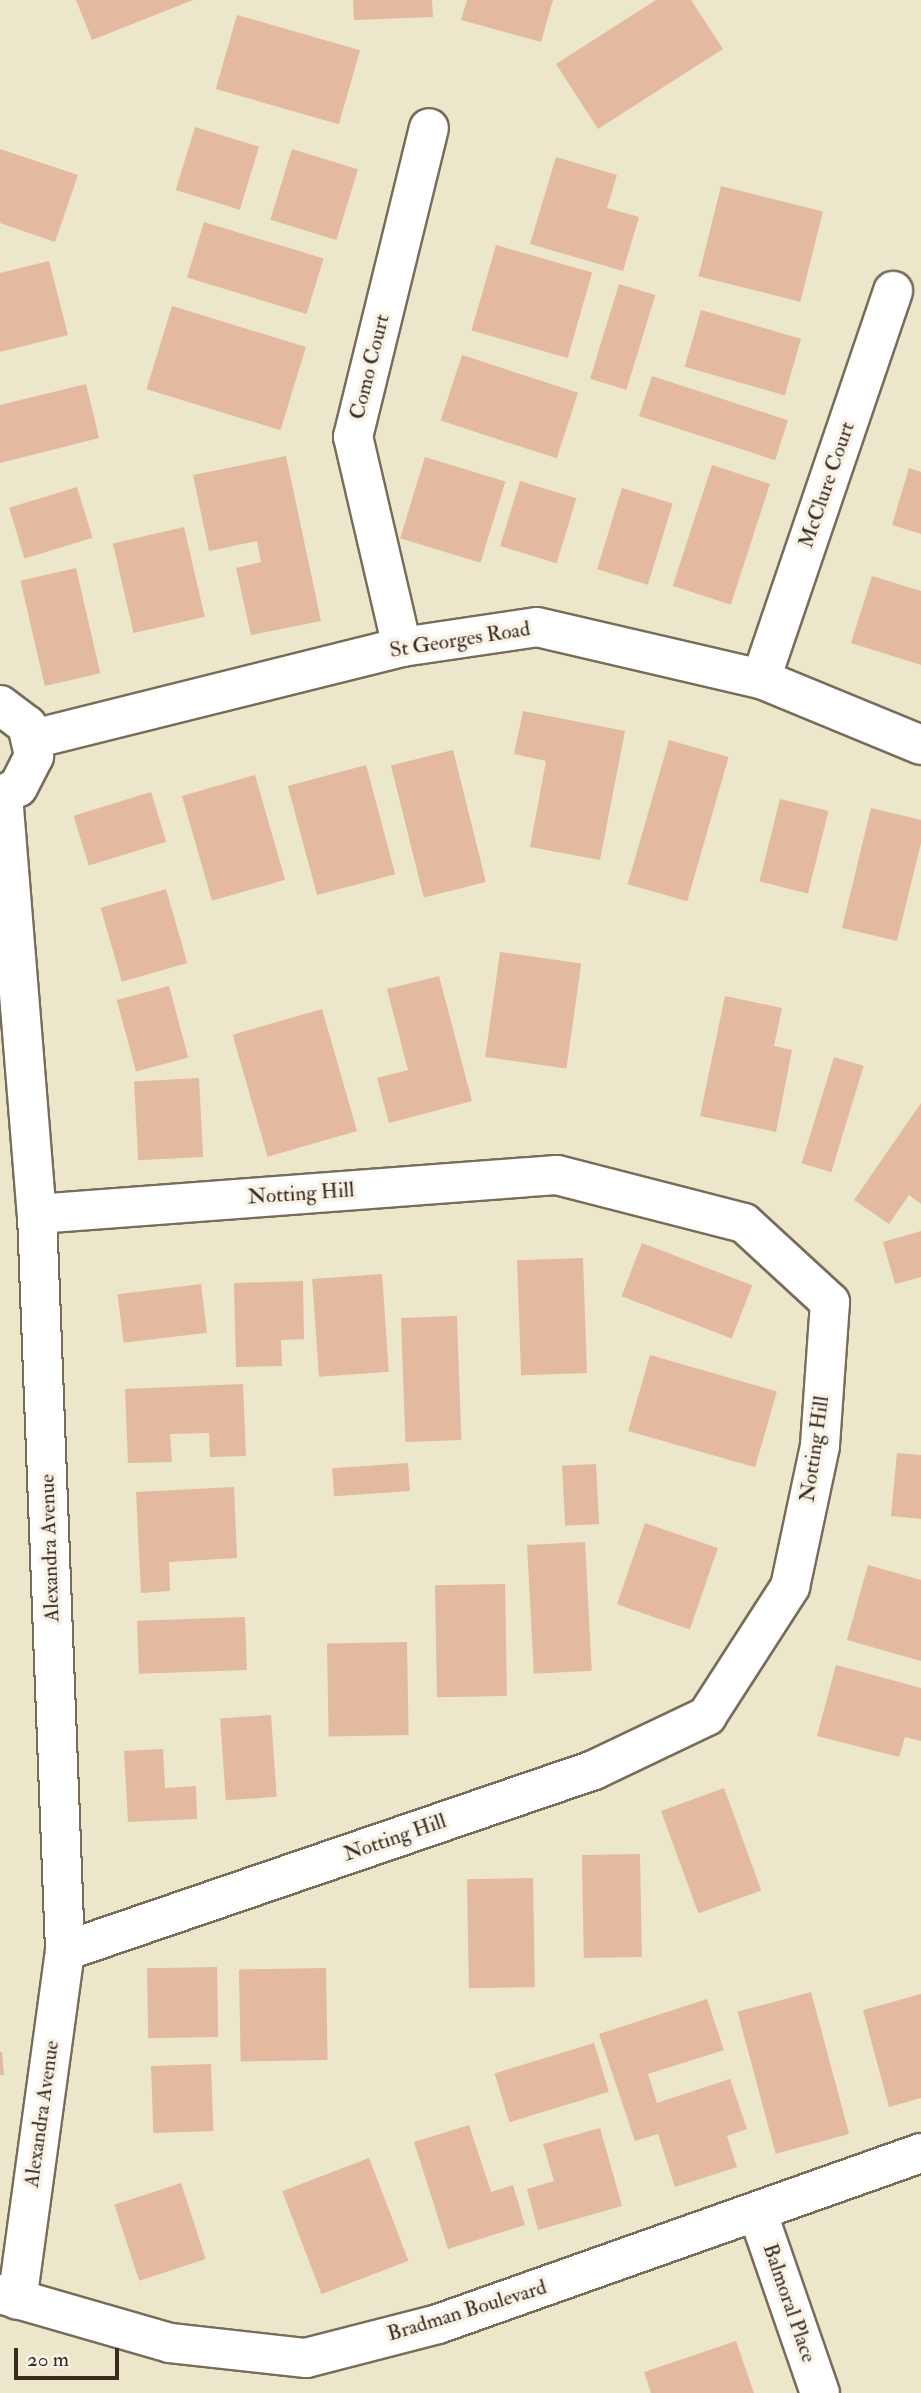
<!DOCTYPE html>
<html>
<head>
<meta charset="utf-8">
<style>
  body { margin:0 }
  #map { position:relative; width:921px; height:2393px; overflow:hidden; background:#ece7cb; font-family:"IM FELL Double Pica",serif }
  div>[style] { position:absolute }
  .building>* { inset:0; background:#e3b99f; transform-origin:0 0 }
  .roads { filter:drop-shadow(2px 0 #796c5b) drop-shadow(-2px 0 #796c5b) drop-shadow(0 2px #796c5b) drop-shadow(0 -2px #796c5b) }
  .minor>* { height:38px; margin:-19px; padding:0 19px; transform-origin:19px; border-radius:19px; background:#fff }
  span { translate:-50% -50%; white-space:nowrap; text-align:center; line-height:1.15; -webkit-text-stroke:7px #f7f3e8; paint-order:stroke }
  .street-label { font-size:21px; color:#3b2a1e }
  .scale { position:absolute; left:14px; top:2348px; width:105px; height:32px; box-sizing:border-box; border:4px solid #3b2a1e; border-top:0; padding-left:9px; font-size:21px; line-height:24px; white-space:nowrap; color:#3b2a1e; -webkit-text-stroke:5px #f7f3e8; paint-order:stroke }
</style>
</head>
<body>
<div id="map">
  <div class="building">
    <div style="clip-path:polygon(76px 0,193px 0,92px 40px)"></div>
    <div style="clip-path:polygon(353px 0,432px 0,433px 17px,354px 20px)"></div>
    <div style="clip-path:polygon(467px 0,553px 0,541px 42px,461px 20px)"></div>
    <div style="clip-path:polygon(656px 0,691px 0,723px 49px,598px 129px,556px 64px)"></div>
    <div style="left:237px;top:15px;width:128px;height:77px;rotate:16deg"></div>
    <div style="left:195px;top:127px;width:67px;height:66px;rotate:17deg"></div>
    <div style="clip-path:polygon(0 149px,78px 175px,55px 242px,0 223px)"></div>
    <div style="left:292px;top:149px;width:69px;height:74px;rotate:17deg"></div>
    <div style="clip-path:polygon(556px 157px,617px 175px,607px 208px,639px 217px,623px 271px,530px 244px)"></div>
    <div style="left:721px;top:186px;width:105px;height:93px;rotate:14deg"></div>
    <div style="left:204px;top:222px;width:125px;height:58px;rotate:17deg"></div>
    <div style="left:496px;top:245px;width:100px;height:89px;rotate:16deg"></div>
    <div style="clip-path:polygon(49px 261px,68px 335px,0 352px,0 273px)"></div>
    <div style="left:619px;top:284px;width:38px;height:99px;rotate:17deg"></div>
    <div style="left:172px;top:306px;width:140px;height:87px;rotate:17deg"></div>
    <div style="left:701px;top:310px;width:104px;height:59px;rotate:16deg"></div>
    <div style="left:462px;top:355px;width:122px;height:69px;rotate:18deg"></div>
    <div style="left:652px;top:376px;width:143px;height:42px;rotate:18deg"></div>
    <div style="clip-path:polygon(86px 384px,99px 438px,0 463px,0 405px)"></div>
    <div style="clip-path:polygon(286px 456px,321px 621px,251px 635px,236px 568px,261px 562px,257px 541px,209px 551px,193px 475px)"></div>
    <div style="left:425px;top:457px;width:84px;height:85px;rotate:17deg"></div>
    <div style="left:712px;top:465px;width:61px;height:127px;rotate:18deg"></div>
    <div style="clip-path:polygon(909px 468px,921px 472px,921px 534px,892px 525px)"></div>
    <div style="left:520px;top:481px;width:59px;height:68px;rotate:17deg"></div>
    <div style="left:77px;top:487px;width:53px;height:71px;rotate:73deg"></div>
    <div style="left:622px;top:488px;width:53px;height:85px;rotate:17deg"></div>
    <div style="left:184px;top:527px;width:92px;height:73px;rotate:77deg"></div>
    <div style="left:76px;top:568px;width:108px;height:57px;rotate:77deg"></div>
    <div style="clip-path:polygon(872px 576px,921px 591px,921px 665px,851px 643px)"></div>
    <div style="clip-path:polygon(523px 711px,625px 731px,600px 860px,530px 847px,546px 761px,514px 754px)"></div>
    <div style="left:669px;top:740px;width:62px;height:150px;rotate:16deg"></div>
    <div style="left:453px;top:750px;width:136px;height:64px;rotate:76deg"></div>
    <div style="left:366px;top:765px;width:113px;height:81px;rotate:75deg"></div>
    <div style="left:255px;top:775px;width:109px;height:76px;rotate:74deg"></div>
    <div style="left:151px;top:792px;width:52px;height:81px;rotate:73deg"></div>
    <div style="left:780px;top:799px;width:50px;height:85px;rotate:14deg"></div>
    <div style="clip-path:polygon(871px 808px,921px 820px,921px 843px,897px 941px,842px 928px)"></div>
    <div style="left:166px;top:889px;width:77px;height:68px;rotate:74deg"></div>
    <div style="left:500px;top:952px;width:82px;height:106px;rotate:8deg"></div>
    <div style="clip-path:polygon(439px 976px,472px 1101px,389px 1123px,377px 1078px,408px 1070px,387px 989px)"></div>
    <div style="left:169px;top:986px;width:74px;height:54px;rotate:75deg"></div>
    <div style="clip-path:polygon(725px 996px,782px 1008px,774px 1046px,792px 1050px,776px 1132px,700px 1116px)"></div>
    <div style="left:322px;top:1009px;width:127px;height:93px;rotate:74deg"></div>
    <div style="left:834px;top:1057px;width:31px;height:111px;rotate:17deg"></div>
    <div style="left:199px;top:1078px;width:79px;height:65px;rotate:87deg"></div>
    <div style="clip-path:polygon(921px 1103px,921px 1204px,909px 1195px,889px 1224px,854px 1200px)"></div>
    <div style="clip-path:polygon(921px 1231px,921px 1277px,895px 1284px,883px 1242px)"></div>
    <div style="left:642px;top:1243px;width:118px;height:57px;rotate:21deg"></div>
    <div style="left:583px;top:1258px;width:115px;height:66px;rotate:88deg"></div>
    <div style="left:382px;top:1274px;width:98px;height:70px;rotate:86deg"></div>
    <div style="clip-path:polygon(303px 1281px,304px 1339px,281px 1340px,282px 1366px,236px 1367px,234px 1283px)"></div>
    <div style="left:201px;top:1284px;width:49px;height:84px;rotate:83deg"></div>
    <div style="left:457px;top:1316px;width:124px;height:56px;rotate:88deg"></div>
    <div style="left:650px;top:1355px;width:132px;height:79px;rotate:16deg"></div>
    <div style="clip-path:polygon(243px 1384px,246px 1456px,210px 1457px,209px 1433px,170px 1434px,172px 1462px,128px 1463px,125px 1389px)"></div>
    <div style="clip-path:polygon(897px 1453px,921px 1455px,921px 1519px,891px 1516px)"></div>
    <div style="left:408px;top:1463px;width:28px;height:76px;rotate:86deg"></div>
    <div style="left:596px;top:1464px;width:60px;height:34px;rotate:87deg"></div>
    <div style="clip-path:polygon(234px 1487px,237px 1558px,169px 1562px,170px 1591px,141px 1593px,136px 1492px)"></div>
    <div style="left:645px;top:1523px;width:77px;height:86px;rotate:19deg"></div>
    <div style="left:585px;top:1542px;width:129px;height:58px;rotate:87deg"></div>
    <div style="clip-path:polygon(868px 1565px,921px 1580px,921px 1661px,847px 1640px)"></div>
    <div style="left:505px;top:1584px;width:112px;height:70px;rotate:89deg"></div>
    <div style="left:245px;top:1617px;width:53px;height:108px;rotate:88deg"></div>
    <div style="left:407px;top:1642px;width:93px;height:80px;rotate:89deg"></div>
    <div style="clip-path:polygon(836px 1665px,921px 1688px,921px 1741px,905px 1737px,899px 1757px,817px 1736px)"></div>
    <div style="left:271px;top:1715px;width:82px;height:51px;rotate:86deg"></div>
    <div style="clip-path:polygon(163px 1749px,165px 1788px,196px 1786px,197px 1819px,128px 1822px,124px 1751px)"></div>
    <div style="left:724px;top:1788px;width:109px;height:67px;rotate:70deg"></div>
    <div style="left:640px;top:1854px;width:103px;height:58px;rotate:89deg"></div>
    <div style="left:533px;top:1878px;width:109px;height:66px;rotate:89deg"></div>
    <div style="left:217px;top:1967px;width:70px;height:70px;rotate:89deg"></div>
    <div style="left:326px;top:1968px;width:92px;height:87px;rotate:89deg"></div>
    <div style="left:811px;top:1992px;width:147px;height:76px;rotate:75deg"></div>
    <div style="clip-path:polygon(921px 1994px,921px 2098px,889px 2107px,863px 2010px)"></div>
    <div style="clip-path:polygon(707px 1999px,724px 2050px,648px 2074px,657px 2103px,730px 2079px,747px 2129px,727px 2136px,737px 2167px,675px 2187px,658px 2134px,635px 2141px,599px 2034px)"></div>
    <div style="left:594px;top:2043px;width:51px;height:104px;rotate:73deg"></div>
    <div style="clip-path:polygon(0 2052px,2px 2052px,4px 2075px,0 2075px)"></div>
    <div style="left:211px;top:2064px;width:67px;height:60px;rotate:88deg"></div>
    <div style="clip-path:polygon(469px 2125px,491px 2192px,513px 2185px,525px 2225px,448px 2249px,414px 2142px)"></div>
    <div style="clip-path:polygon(600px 2128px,622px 2206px,538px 2230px,527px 2189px,554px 2181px,543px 2144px)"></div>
    <div style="left:369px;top:2158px;width:110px;height:93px;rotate:69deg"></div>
    <div style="left:181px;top:2183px;width:80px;height:70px;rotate:72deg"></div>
    <div style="clip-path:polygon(736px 2341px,754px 2393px,651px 2393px,644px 2372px)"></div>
  </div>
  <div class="roads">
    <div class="minor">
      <div style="left:402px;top:647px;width:216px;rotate:-103.1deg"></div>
      <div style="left:353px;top:437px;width:318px;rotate:-76.2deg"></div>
      <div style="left:761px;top:679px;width:410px;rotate:-71.2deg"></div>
      <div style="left:0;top:705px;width:34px;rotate:37deg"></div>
      <div style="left:27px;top:725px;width:32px;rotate:77deg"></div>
      <div style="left:34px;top:756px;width:35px;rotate:117deg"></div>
      <div style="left:18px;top:787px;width:20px;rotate:153deg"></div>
      <div style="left:33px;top:739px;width:380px;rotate:-14deg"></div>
      <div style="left:402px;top:647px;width:136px;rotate:-8.4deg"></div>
      <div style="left:537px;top:627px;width:230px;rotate:13.1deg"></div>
      <div style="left:761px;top:679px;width:173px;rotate:22.4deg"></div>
      <div style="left:3px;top:795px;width:420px;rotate:85.4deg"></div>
      <div style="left:37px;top:1214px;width:738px;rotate:87.82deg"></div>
      <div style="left:65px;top:1951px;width:352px;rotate:97.8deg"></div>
      <div style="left:37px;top:1214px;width:521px;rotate:-4.29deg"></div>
      <div style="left:557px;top:1175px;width:193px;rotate:14.4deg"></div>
      <div style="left:744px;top:1223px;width:117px;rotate:42.6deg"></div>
      <div style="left:830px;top:1302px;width:144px;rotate:94deg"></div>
      <div style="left:820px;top:1446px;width:144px;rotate:102deg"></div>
      <div style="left:790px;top:1587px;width:153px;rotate:122.8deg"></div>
      <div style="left:707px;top:1716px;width:125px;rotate:154.5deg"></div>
      <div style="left:594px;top:1770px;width:559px;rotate:161.11deg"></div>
      <div style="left:758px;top:2214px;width:189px;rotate:70.9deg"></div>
      <div style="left:0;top:2294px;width:177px;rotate:16.1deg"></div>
      <div style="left:170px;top:2343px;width:137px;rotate:6.3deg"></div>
      <div style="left:306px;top:2358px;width:136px;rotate:-14.4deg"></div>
      <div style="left:438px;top:2324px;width:512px;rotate:-19.5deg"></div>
    </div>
  </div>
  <div class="street-label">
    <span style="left:370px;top:367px;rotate:-76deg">Como Court</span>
    <span style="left:827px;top:485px;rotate:-71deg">McClure Court</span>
    <span style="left:460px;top:640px;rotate:-9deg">St Georges Road</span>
    <span style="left:301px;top:1194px;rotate:-4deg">Notting Hill</span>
    <span style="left:815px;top:1449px;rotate:-82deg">Notting Hill</span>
    <span style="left:50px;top:1548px;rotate:-92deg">Alexandra Avenue</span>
    <span style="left:395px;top:1838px;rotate:-19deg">Notting Hill</span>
    <span style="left:42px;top:2114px;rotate:-82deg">Alexandra Avenue</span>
    <span style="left:789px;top:2303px;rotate:71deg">Balmoral Place</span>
    <span style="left:467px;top:2311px;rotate:-17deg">Bradman Boulevard</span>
  </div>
  <div class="scale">20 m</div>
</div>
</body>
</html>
